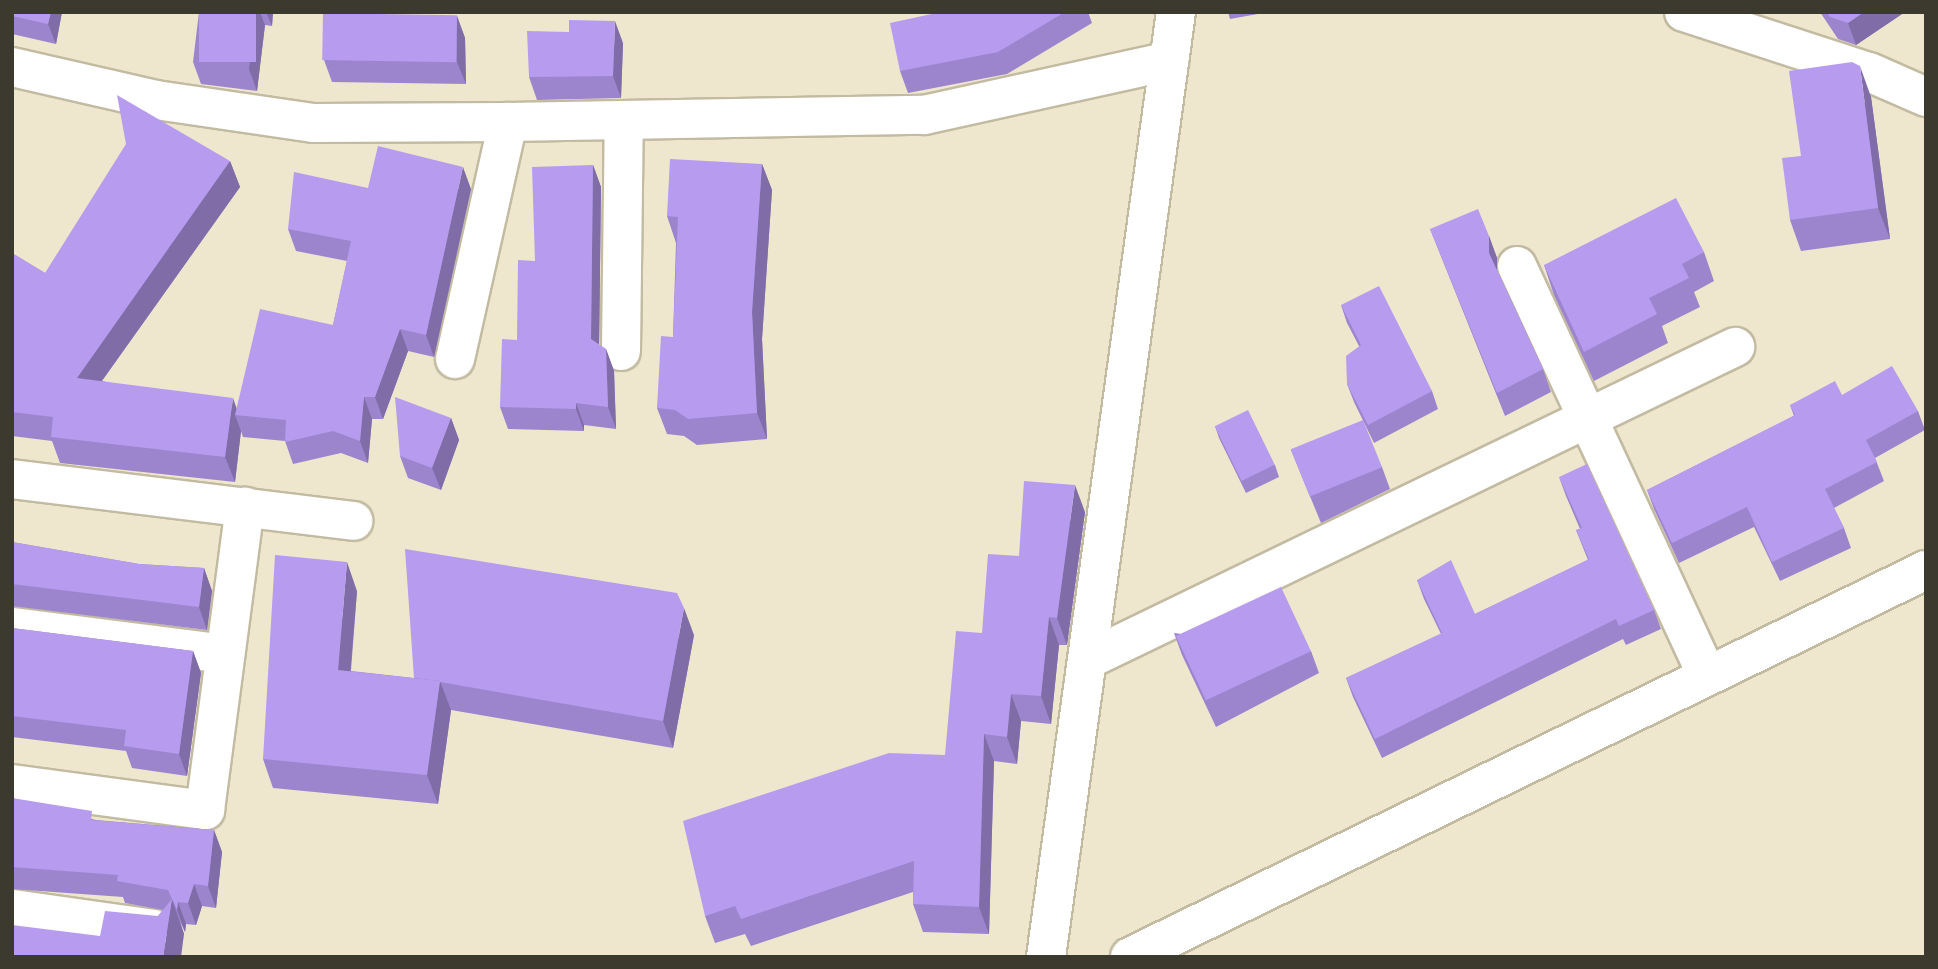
<!DOCTYPE html>
<html>
<head>
<meta charset="utf-8">
<style>
  body { margin:0 }
  #map { position:relative; width:1938px; height:969px; overflow:hidden; background:#eee7cd; font-family:Poppins,sans-serif }
  div>[style] { position:absolute }
  .roads { filter:drop-shadow(2px 0 #c2bba2) drop-shadow(-2px 0 #c2bba2) drop-shadow(0 2px #c2bba2) drop-shadow(0 -2px #c2bba2) }
  .minor>* { height:38px; margin:-19px; padding:0 19px; transform-origin:19px; border-radius:19px; background:#fff }
  .wall>* { inset:0; background:#9d85ce }
  .shaded-wall>* { inset:0; background:#806ca7 }
  .building>* { inset:0; background:#b79bef; transform-origin:0 0 }
  span { translate:-50% -50%; white-space:nowrap; text-align:center; line-height:1.15; -webkit-text-stroke:6px #fff; paint-order:stroke }
  .frame { position:absolute; inset:0; border:14px solid #3c392f; pointer-events:none }
</style>
</head>
<body>
<div id="map">
  <div class="roads">
    <div class="minor">
      <div style="left:1684px;top:12px;width:194px;rotate:18deg"></div>
      <div style="left:1869px;top:72px;width:62px;rotate:23.7deg"></div>
      <div style="left:12px;top:67px;width:148px;rotate:12.9deg"></div>
      <div style="left:156px;top:100px;width:159px;rotate:8.3deg"></div>
      <div style="left:313px;top:123px;width:195px;rotate:-0.3deg"></div>
      <div style="left:508px;top:122px;width:416px;rotate:-1deg"></div>
      <div style="left:924px;top:115px;width:251px;rotate:-12.4deg"></div>
      <div style="left:1517px;top:266px;width:452px;rotate:65.1deg"></div>
      <div style="left:621px;top:351px;width:231px;rotate:-89.3deg"></div>
      <div style="left:455px;top:359px;width:243px;rotate:-77.4deg"></div>
      <div style="left:12px;top:479px;width:344px;rotate:7deg"></div>
      <div style="left:12px;top:627px;width:215px;rotate:7.2deg"></div>
      <div style="left:1087px;top:660px;width:720px;rotate:-25.78deg"></div>
      <div style="left:12px;top:784px;width:195px;rotate:7.7deg"></div>
      <div style="left:205px;top:810px;width:306px;rotate:-82.5deg"></div>
      <div style="left:12px;top:909px;width:143px;rotate:8deg"></div>
      <div style="left:1046px;top:957px;width:954px;rotate:-82.17deg"></div>
      <div style="left:1130px;top:957px;width:885px;rotate:-25.93deg"></div>
    </div>
  </div>
  <div class="wall">
    <div style="clip-path:polygon(12px 12px,62px 12px,56px 44px,12px 34px)"></div>
    <div style="clip-path:polygon(199px 12px,273px 12px,272px 26px,265px 25px,257px 91px,201px 84px,193px 62px)"></div>
    <div style="clip-path:polygon(941px 12px,1088px 12px,1092px 23px,1007px 74px,908px 93px,900px 71px)"></div>
    <div style="clip-path:polygon(1228px 12px,1269px 12px,1230px 19px)"></div>
    <div style="clip-path:polygon(1820px 12px,1905px 12px,1856px 45px,1838px 39px)"></div>
    <div style="clip-path:polygon(457px 16px,465px 38px,466px 84px,332px 82px,324px 60px)"></div>
    <div style="clip-path:polygon(623px 43px,621px 98px,537px 100px,529px 77px)"></div>
    <div style="clip-path:polygon(1871px 97px,1890px 239px,1801px 251px,1790px 220px,1801px 156px)"></div>
    <div style="clip-path:polygon(230px 161px,240px 187px,102px 381px,237px 409px,333px 325px,347px 261px,296px 251px,288px 229px,368px 188px,471px 189px,434px 357px,408px 351px,383px 419px,372px 419px,368px 463px,341px 453px,293px 464px,285px 441px,243px 437px,241px 431px,235px 482px,60px 463px,52px 441px,12px 436px,12px 253px,45px 273px)"></div>
    <div style="clip-path:polygon(762px 164px,772px 190px,762px 339px,767px 439px,697px 445px,684px 436px,667px 434px,657px 408px,673px 337px,676px 243px,667px 216px)"></div>
    <div style="clip-path:polygon(593px 165px,601px 187px,599px 345px,606px 349px,614px 371px,616px 429px,584px 425px,584px 431px,508px 429px,500px 407px,517px 340px,535px 261px)"></div>
    <div style="clip-path:polygon(1430px 229px,1489px 236px,1497px 258px,1497px 270px,1543px 369px,1551px 392px,1505px 416px)"></div>
    <div style="clip-path:polygon(1704px 252px,1714px 281px,1694px 292px,1700px 307px,1662px 326px,1668px 343px,1594px 381px,1554px 295px,1544px 265px)"></div>
    <div style="clip-path:polygon(1341px 305px,1432px 391px,1438px 409px,1374px 443px,1354px 402px,1347px 384px,1359px 346px,1347px 323px)"></div>
    <div style="clip-path:polygon(1842px 395px,1918px 411px,1925px 430px,1875px 458px,1884px 481px,1834px 508px,1844px 528px,1851px 548px,1780px 581px,1754px 527px,1679px 563px,1654px 509px,1647px 490px,1794px 416px,1790px 405px)"></div>
    <div style="clip-path:polygon(451px 418px,459px 440px,441px 490px,408px 478px,400px 456px)"></div>
    <div style="clip-path:polygon(1215px 426px,1275px 465px,1279px 477px,1246px 493px,1219px 438px)"></div>
    <div style="clip-path:polygon(1291px 450px,1382px 467px,1390px 489px,1321px 523px,1300px 472px)"></div>
    <div style="clip-path:polygon(1559px 477px,1654px 610px,1661px 629px,1626px 645px,1623px 639px,1382px 758px,1353px 697px,1346px 678px,1441px 634px,1424px 599px,1417px 580px,1475px 614px,1588px 560px,1576px 530px,1580px 529px,1566px 496px)"></div>
    <div style="clip-path:polygon(1085px 512px,1067px 645px,1059px 645px,1051px 724px,1021px 721px,1017px 764px,994px 761px,989px 934px,923px 932px,913px 904px,913px 892px,751px 946px,745px 934px,715px 943px,705px 916px,945px 755px,1019px 556px)"></div>
    <div style="clip-path:polygon(12px 542px,139px 564px,204px 568px,212px 591px,207px 630px,12px 606px)"></div>
    <div style="clip-path:polygon(357px 591px,351px 671px,414px 678px,694px 635px,673px 748px,451px 710px,438px 804px,273px 788px,263px 759px)"></div>
    <div style="clip-path:polygon(12px 628px,193px 651px,201px 673px,187px 776px,132px 768px,126px 751px,12px 737px)"></div>
    <div style="clip-path:polygon(1174px 633px,1311px 651px,1319px 673px,1216px 727px,1182px 655px)"></div>
    <div style="clip-path:polygon(12px 798px,96px 820px,214px 830px,222px 852px,216px 908px,202px 906px,196px 925px,186px 924px,185px 932px,180px 922px,184px 934px,100px 936px,158px 916px,163px 910px,125px 903px,123px 897px,12px 889px)"></div>
  </div>
  <div class="shaded-wall">
    <div style="clip-path:polygon(51px 12px,62px 12px,56px 44px,48px 24px)"></div>
    <div style="clip-path:polygon(256px 12px,260px 12px,265px 25px,257px 91px,249px 69px)"></div>
    <div style="clip-path:polygon(266px 12px,273px 12px,272px 26px)"></div>
    <div style="clip-path:polygon(1864px 12px,1905px 12px,1856px 45px,1848px 23px)"></div>
    <div style="clip-path:polygon(457px 16px,465px 38px,466px 84px,457px 62px)"></div>
    <div style="clip-path:polygon(615px 21px,623px 43px,621px 98px,613px 76px)"></div>
    <div style="clip-path:polygon(1860px 66px,1871px 97px,1890px 239px,1878px 208px)"></div>
    <div style="clip-path:polygon(230px 161px,240px 187px,86px 403px,77px 378px)"></div>
    <div style="clip-path:polygon(762px 164px,772px 190px,762px 339px,767px 439px,757px 413px,752px 312px)"></div>
    <div style="clip-path:polygon(593px 165px,601px 187px,599px 361px,591px 339px)"></div>
    <div style="clip-path:polygon(463px 167px,471px 189px,434px 357px,426px 335px)"></div>
    <div style="clip-path:polygon(1489px 236px,1497px 258px,1497px 275px,1489px 253px)"></div>
    <div style="clip-path:polygon(400px 329px,408px 351px,383px 419px,375px 397px)"></div>
    <div style="clip-path:polygon(606px 349px,614px 371px,616px 429px,608px 407px)"></div>
    <div style="clip-path:polygon(364px 397px,372px 419px,368px 463px,360px 441px)"></div>
    <div style="clip-path:polygon(233px 398px,239px 415px,235px 415px,241px 431px,235px 482px,225px 457px)"></div>
    <div style="clip-path:polygon(576px 403px,584px 425px,584px 431px,576px 409px)"></div>
    <div style="clip-path:polygon(451px 418px,459px 440px,441px 490px,432px 468px)"></div>
    <div style="clip-path:polygon(1075px 485px,1085px 512px,1067px 645px,1057px 618px)"></div>
    <div style="clip-path:polygon(347px 562px,357px 591px,348px 699px,338px 670px)"></div>
    <div style="clip-path:polygon(204px 568px,212px 591px,207px 630px,199px 607px)"></div>
    <div style="clip-path:polygon(684px 608px,694px 635px,673px 748px,663px 721px)"></div>
    <div style="clip-path:polygon(1049px 617px,1059px 645px,1051px 724px,1041px 696px)"></div>
    <div style="clip-path:polygon(193px 651px,201px 673px,187px 776px,179px 754px)"></div>
    <div style="clip-path:polygon(440px 681px,451px 710px,438px 804px,427px 775px)"></div>
    <div style="clip-path:polygon(1011px 694px,1021px 721px,1017px 764px,1007px 737px)"></div>
    <div style="clip-path:polygon(984px 734px,994px 761px,989px 934px,979px 907px)"></div>
    <div style="clip-path:polygon(214px 830px,222px 852px,216px 908px,208px 886px)"></div>
    <div style="clip-path:polygon(194px 884px,202px 906px,196px 925px,188px 903px)"></div>
    <div style="clip-path:polygon(172px 899px,184px 934px,181px 957px,163px 957px)"></div>
    <div style="clip-path:polygon(178px 902px,186px 924px,185px 932px,177px 910px)"></div>
  </div>
  <div class="building">
    <div style="clip-path:polygon(12px 12px,51px 12px,48px 24px,12px 16px)"></div>
    <div style="left:199px;top:12px;width:57px;height:50px"></div>
    <div style="clip-path:polygon(941px 12px,1065px 12px,998px 52px,900px 71px,890px 23px)"></div>
    <div style="clip-path:polygon(1827px 12px,1864px 12px,1848px 23px,1830px 17px)"></div>
    <div style="left:323px;top:13px;width:134px;height:47px;rotate:1deg"></div>
    <div style="clip-path:polygon(569px 20px,615px 21px,613px 76px,529px 77px,527px 31px,569px 32px)"></div>
    <div style="clip-path:polygon(1852px 62px,1860px 66px,1878px 208px,1790px 220px,1782px 158px,1801px 156px,1789px 71px)"></div>
    <div style="clip-path:polygon(117px 95px,230px 161px,77px 378px,233px 398px,225px 457px,51px 437px,53px 417px,12px 412px,12px 253px,45px 273px,126px 144px)"></div>
    <div style="clip-path:polygon(378px 146px,463px 167px,426px 335px,400px 329px,375px 397px,364px 397px,360px 441px,333px 431px,285px 442px,286px 420px,235px 415px,260px 309px,333px 325px,351px 241px,288px 229px,294px 172px,368px 188px)"></div>
    <div style="clip-path:polygon(670px 159px,762px 164px,752px 312px,757px 413px,688px 419px,675px 410px,657px 408px,661px 336px,673px 337px,678px 217px,667px 216px)"></div>
    <div style="clip-path:polygon(593px 165px,591px 339px,606px 349px,608px 407px,576px 403px,576px 409px,500px 407px,502px 339px,517px 340px,518px 260px,535px 261px,532px 167px)"></div>
    <div style="clip-path:polygon(1676px 198px,1704px 252px,1682px 264px,1689px 278px,1649px 298px,1657px 314px,1584px 352px,1544px 265px)"></div>
    <div style="clip-path:polygon(1478px 209px,1489px 236px,1489px 253px,1543px 369px,1497px 393px,1430px 229px)"></div>
    <div style="clip-path:polygon(1379px 286px,1432px 391px,1368px 425px,1347px 384px,1346px 356px,1361px 345px,1341px 305px)"></div>
    <div style="clip-path:polygon(1892px 366px,1918px 411px,1866px 440px,1877px 462px,1825px 489px,1844px 528px,1772px 562px,1747px 507px,1672px 543px,1647px 490px,1795px 415px,1790px 405px,1835px 381px,1842px 395px)"></div>
    <div style="clip-path:polygon(395px 397px,451px 418px,432px 468px,400px 456px)"></div>
    <div style="left:1248px;top:410px;width:61px;height:37px;rotate:64deg"></div>
    <div style="left:1363px;top:420px;width:51px;height:78px;rotate:68deg"></div>
    <div style="clip-path:polygon(1587px 464px,1654px 610px,1619px 626px,1616px 619px,1375px 739px,1346px 678px,1442px 633px,1417px 580px,1451px 560px,1475px 614px,1589px 559px,1576px 530px,1582px 528px,1559px 477px)"></div>
    <div style="clip-path:polygon(1024px 481px,1075px 485px,1057px 618px,1049px 617px,1041px 696px,1011px 694px,1007px 737px,984px 734px,979px 907px,913px 904px,914px 861px,741px 919px,735px 906px,705px 916px,683px 821px,889px 753px,945px 755px,956px 631px,982px 633px,988px 554px,1019px 556px)"></div>
    <div style="clip-path:polygon(12px 542px,139px 564px,204px 568px,199px 607px,12px 584px)"></div>
    <div style="clip-path:polygon(405px 549px,677px 593px,684px 608px,663px 721px,440px 682px,440px 681px,414px 678px)"></div>
    <div style="clip-path:polygon(275px 555px,347px 562px,338px 670px,440px 681px,427px 775px,263px 759px)"></div>
    <div style="left:1281px;top:587px;width:71px;height:116px;rotate:65deg"></div>
    <div style="clip-path:polygon(12px 628px,193px 651px,179px 754px,124px 746px,126px 730px,12px 716px)"></div>
    <div style="clip-path:polygon(12px 798px,92px 811px,91px 820px,214px 830px,208px 886px,194px 884px,188px 903px,178px 902px,177px 910px,168px 890px,117px 881px,118px 875px,12px 867px)"></div>
    <div style="clip-path:polygon(172px 899px,163px 957px,12px 957px,12px 925px,100px 936px,105px 911px,158px 916px)"></div>
  </div>
  <div class="frame"></div>
</div>
</body>
</html>
